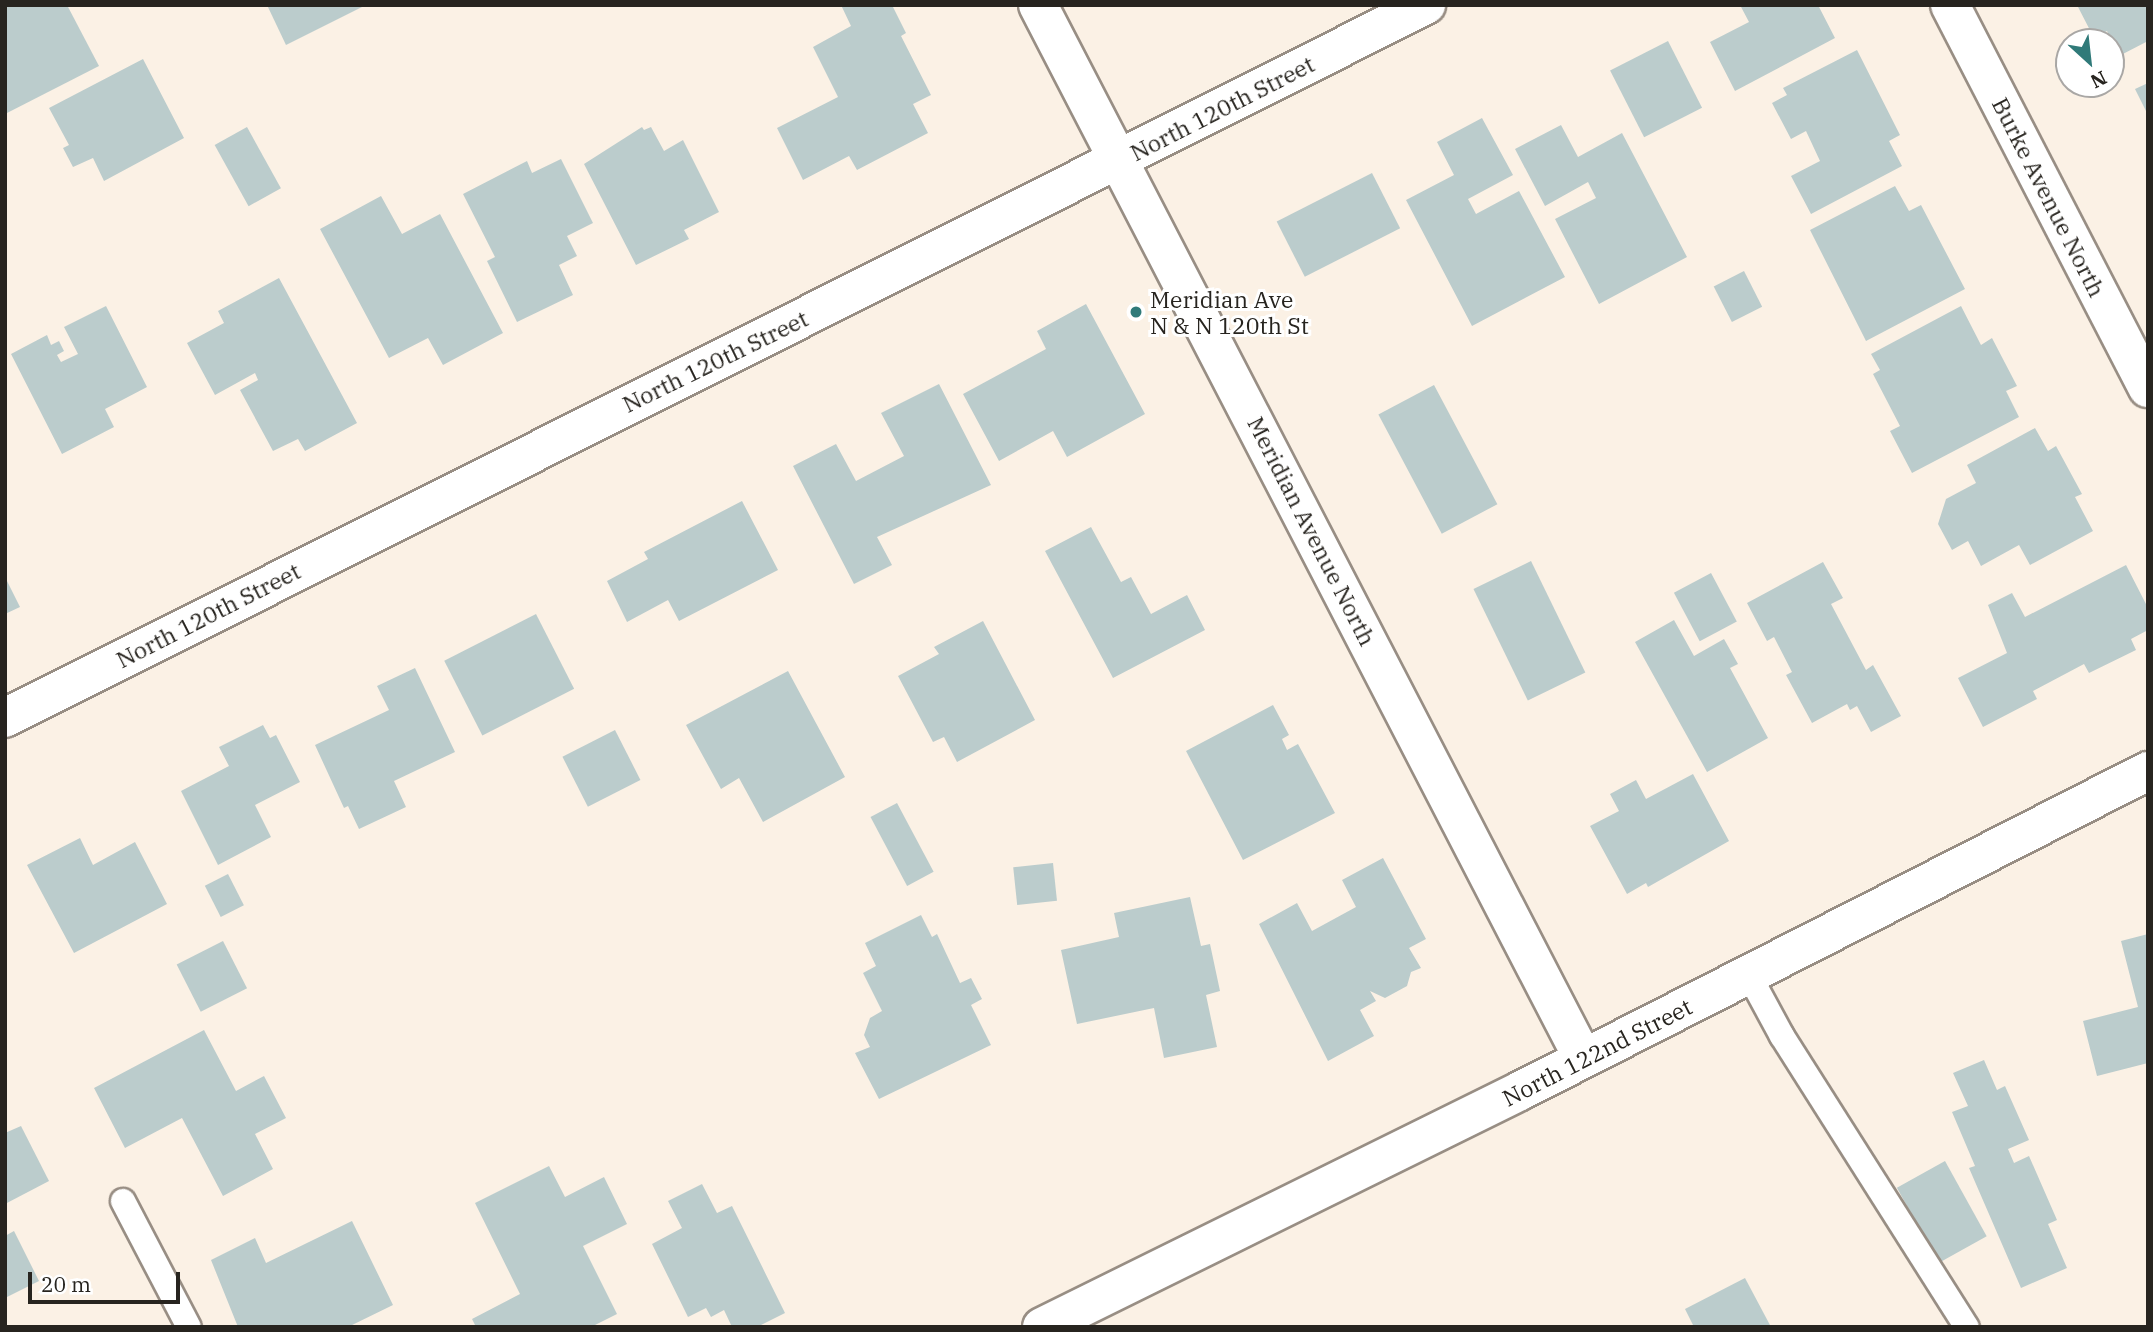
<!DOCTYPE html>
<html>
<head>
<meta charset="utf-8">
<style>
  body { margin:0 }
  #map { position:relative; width:2153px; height:1332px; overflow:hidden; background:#fbf1e5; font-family:"IBM Plex Serif",serif }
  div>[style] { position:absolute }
  .building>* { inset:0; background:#bcc; transform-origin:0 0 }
  .roads { filter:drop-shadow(2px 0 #988e84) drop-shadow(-2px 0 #988e84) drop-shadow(0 2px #988e84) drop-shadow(0 -2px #988e84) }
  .service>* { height:24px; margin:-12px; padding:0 12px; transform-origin:12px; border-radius:12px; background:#fff }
  .minor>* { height:38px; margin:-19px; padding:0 19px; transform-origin:19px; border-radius:19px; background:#fff }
  .tertiary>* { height:38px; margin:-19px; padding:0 19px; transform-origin:19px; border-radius:19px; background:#fff }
  .dots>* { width:19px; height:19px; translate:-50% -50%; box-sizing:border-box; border:4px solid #fff; border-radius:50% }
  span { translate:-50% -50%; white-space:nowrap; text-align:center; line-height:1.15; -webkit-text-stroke:6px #fff; paint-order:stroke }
  .street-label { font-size:23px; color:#27241f }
  .poi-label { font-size:23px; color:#27241f }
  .left { translate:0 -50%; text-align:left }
  .frame { position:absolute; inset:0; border:7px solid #27241f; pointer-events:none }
  .north { position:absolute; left:2055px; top:28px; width:70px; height:70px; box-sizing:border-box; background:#fff; border:2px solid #a9a7a5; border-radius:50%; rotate:153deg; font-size:19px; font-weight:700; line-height:28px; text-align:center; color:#27241f }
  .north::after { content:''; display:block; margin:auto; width:24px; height:32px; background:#307a79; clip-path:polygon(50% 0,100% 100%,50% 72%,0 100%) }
  .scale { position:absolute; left:28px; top:1272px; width:152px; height:32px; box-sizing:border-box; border:4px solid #27241f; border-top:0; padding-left:9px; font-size:21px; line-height:24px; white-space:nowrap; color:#27241f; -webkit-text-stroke:5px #fff; paint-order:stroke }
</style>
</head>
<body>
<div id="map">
  <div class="building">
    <div style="clip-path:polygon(5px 5px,67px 5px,99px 66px,7px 113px)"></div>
    <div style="clip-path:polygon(267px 5px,366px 5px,286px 45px)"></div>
    <div style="clip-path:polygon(841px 5px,892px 5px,906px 33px,901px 36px,931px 95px,913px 104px,928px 133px,857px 170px,849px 156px,803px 180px,777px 128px,838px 97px,813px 47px,851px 26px)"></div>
    <div style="clip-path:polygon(1740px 5px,1818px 5px,1835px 38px,1735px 91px,1710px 42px,1749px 22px)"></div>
    <div style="clip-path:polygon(2077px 5px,2148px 5px,2148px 41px,2119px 56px,2107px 31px,2094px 38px)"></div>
    <div style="left:1668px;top:41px;width:75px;height:65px;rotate:63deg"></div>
    <div style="clip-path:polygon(1857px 50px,1900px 135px,1889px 141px,1902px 166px,1811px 214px,1791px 176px,1820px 161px,1806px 131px,1791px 139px,1772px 103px,1787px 95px,1783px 88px)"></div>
    <div style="clip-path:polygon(143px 59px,184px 138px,104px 181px,93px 158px,73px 167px,63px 148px,69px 145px,49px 108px)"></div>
    <div style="clip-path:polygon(2148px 83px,2148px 115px,2135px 89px)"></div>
    <div style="clip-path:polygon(1482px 118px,1513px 175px,1468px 199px,1476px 214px,1519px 191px,1565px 277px,1472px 326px,1406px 200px,1454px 175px,1437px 142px)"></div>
    <div style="clip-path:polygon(1561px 125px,1578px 157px,1622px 133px,1687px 257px,1599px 304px,1555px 219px,1596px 198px,1588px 182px,1545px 206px,1515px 149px)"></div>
    <div style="left:247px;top:127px;width:70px;height:37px;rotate:61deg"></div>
    <div style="clip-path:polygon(642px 127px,644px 130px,651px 127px,664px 151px,683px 140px,719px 212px,684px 230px,689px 239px,636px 265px,584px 164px)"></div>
    <div style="clip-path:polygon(561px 159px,593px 223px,567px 236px,577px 256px,559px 265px,573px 295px,517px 322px,487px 261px,495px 257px,463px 194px,527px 161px,532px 173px)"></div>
    <div style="left:1372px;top:173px;width:62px;height:107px;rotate:63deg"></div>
    <div style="clip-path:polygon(1895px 186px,1909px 211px,1921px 205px,1965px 289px,1866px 341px,1810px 230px)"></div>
    <div style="clip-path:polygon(381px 196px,402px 234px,440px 214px,503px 333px,443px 365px,428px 338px,389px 358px,320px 229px)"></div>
    <div style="left:1744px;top:271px;width:40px;height:34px;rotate:63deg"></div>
    <div style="clip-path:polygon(279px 278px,357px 423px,305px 451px,298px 439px,273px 451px,240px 390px,258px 380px,255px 373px,215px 395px,187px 343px,224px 323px,218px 311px)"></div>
    <div style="clip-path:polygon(1086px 304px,1145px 414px,1067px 457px,1053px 431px,999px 461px,963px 394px,1046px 349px,1037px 331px)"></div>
    <div style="clip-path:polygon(106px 306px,147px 387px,105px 409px,114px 427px,62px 454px,11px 354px,47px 335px,51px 345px,59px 341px,64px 351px,57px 355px,61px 362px,78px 354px,64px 327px)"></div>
    <div style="clip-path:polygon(1961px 306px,1981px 345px,1992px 338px,2017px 386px,2006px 391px,2019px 417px,1912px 473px,1890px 431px,1900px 426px,1873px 374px,1880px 370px,1871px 354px)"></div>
    <div style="clip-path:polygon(939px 384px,991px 485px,877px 537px,892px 565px,854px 584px,793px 466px,836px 444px,856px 481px,904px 456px,881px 413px)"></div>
    <div style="left:1434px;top:385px;width:135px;height:63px;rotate:62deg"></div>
    <div style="clip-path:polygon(2035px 428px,2048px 451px,2056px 446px,2082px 494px,2075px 497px,2093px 531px,2030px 565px,2019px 545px,1981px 566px,1968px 541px,1952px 550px,1938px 524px,1946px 499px,1976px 483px,1967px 465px)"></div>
    <div style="clip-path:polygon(742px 501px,778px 570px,679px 621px,668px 600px,627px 622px,607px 581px,648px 559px,644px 552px)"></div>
    <div style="clip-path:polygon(1091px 527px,1121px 582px,1131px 577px,1151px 614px,1187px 595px,1205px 630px,1113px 678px,1045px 551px)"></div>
    <div style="left:1531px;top:561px;width:124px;height:64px;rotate:64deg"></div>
    <div style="clip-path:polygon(1823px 562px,1843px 598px,1831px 604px,1866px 670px,1873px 665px,1901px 716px,1871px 732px,1857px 706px,1850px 710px,1847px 704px,1812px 723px,1786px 675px,1792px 672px,1774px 637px,1767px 641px,1747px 603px)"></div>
    <div style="clip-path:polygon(2126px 565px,2148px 608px,2148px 630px,2131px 639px,2136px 650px,2089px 673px,2084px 664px,2033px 691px,2037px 699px,1983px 727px,1958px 678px,2007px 653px,1988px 605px,2012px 593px,2025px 617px)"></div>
    <div style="left:1711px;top:573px;width:55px;height:42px;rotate:62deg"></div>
    <div style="clip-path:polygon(5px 577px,20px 607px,5px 614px)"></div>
    <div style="left:536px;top:614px;width:84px;height:103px;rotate:63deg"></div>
    <div style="clip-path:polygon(1674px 620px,1694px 656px,1724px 639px,1738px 664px,1730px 668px,1768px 738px,1707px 772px,1635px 642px)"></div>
    <div style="clip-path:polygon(983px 621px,1035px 720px,957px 762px,944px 737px,933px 742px,898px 676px,939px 654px,934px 647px)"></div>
    <div style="clip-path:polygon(415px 668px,455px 752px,394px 781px,406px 807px,359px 829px,348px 806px,344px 808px,315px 745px,389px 710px,377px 686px)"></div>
    <div style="clip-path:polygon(788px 671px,845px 777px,763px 822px,739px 778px,721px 789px,686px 725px)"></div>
    <div style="clip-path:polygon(1273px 705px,1289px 735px,1282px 739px,1287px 750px,1298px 744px,1335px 813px,1243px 860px,1186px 751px)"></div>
    <div style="clip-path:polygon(263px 725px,270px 738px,276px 735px,300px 782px,255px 805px,271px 837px,218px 865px,181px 791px,229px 766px,219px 747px)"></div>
    <div style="left:615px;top:730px;width:56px;height:59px;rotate:63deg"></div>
    <div style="clip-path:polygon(1693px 774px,1729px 841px,1648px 887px,1646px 883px,1627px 894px,1590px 826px,1619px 811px,1610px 794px,1636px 780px,1646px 799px)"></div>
    <div style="left:897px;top:803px;width:78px;height:30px;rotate:62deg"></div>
    <div style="clip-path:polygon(80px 838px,93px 865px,135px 842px,167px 904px,74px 953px,27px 865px)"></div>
    <div style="clip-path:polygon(1383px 858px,1426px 939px,1409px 948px,1421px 968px,1411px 972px,1407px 986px,1385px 998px,1370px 991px,1376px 1001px,1360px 1010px,1374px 1036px,1328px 1061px,1259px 924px,1297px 903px,1312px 931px,1356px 907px,1342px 880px)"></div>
    <div style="left:1053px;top:863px;width:38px;height:40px;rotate:84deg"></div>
    <div style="left:228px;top:874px;width:35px;height:26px;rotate:63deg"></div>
    <div style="clip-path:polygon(1190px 897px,1201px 946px,1210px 944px,1220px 991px,1206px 995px,1217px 1047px,1164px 1058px,1154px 1008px,1077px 1024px,1061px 950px,1119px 937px,1114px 913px)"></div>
    <div style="clip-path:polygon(921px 915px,932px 937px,937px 934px,960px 983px,971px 978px,982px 999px,971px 1005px,991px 1045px,879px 1099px,855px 1053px,870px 1047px,864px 1035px,870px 1018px,882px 1011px,863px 973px,876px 966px,865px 943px)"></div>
    <div style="clip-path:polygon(2148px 934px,2148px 1063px,2097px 1076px,2083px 1021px,2138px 1007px,2121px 941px)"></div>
    <div style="left:223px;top:941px;width:53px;height:52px;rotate:63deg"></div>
    <div style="clip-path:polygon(204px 1030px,236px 1091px,264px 1076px,286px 1118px,255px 1134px,273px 1169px,223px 1196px,182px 1118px,125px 1148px,94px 1088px)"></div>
    <div style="clip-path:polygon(1984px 1060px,1997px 1090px,2005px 1086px,2029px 1140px,2008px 1149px,2014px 1163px,2029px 1156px,2057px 1220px,2048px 1224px,2067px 1268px,2021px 1288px,1969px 1168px,1975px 1166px,1952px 1112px,1968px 1106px,1953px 1073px)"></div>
    <div style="clip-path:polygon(21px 1126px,49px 1181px,5px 1204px,5px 1133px)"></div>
    <div style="left:1945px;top:1161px;width:86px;height:55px;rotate:61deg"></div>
    <div style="clip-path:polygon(549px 1166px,565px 1197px,604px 1177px,627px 1224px,583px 1246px,617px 1314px,591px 1327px,476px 1327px,472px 1319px,520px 1294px,475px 1203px)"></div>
    <div style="clip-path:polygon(702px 1184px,717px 1213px,732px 1206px,785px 1313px,757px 1327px,732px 1327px,724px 1310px,711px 1317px,706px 1308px,688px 1317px,652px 1244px,682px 1228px,668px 1201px)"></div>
    <div style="clip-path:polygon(352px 1221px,393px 1305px,348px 1327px,238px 1327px,211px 1260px,255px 1238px,266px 1263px)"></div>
    <div style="clip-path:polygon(14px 1231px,39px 1281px,5px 1298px,5px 1236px)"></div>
    <div style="clip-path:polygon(1745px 1278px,1771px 1327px,1694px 1327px,1685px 1309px)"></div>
  </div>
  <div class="roads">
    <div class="service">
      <div style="left:1749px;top:975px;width:69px;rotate:61.6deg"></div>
      <div style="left:1782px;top:1036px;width:345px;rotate:57.6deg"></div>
      <div style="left:123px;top:1201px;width:142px;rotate:62.4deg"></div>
    </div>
    <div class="minor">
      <div style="left:1950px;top:5px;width:431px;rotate:62.7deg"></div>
      <div style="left:5px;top:718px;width:1590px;rotate:-26.65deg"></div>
    </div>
    <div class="tertiary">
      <div style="left:1038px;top:5px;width:1186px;rotate:62.64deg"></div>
      <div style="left:1042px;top:1327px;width:533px;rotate:-26.28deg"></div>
      <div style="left:1520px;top:1091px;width:705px;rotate:-27deg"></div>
    </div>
  </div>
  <div class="dots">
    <div style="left:1136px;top:312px;background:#307a79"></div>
  </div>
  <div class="street-label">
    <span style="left:1222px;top:108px;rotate:-27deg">North 120th Street</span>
    <span style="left:2049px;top:197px;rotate:63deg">Burke Avenue North</span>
    <span style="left:715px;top:361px;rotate:-26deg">North 120th Street</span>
    <span style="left:1312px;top:531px;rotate:63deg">Meridian Avenue North</span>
    <span style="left:208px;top:615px;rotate:-27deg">North 120th Street</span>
    <span style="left:1597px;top:1052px;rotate:-27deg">North 122nd Street</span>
  </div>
  <div class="poi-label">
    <span class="left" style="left:1150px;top:312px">Meridian Ave<br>N &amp; N 120th St</span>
  </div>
  <div class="frame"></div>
  <div class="north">N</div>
  <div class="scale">20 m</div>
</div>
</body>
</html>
